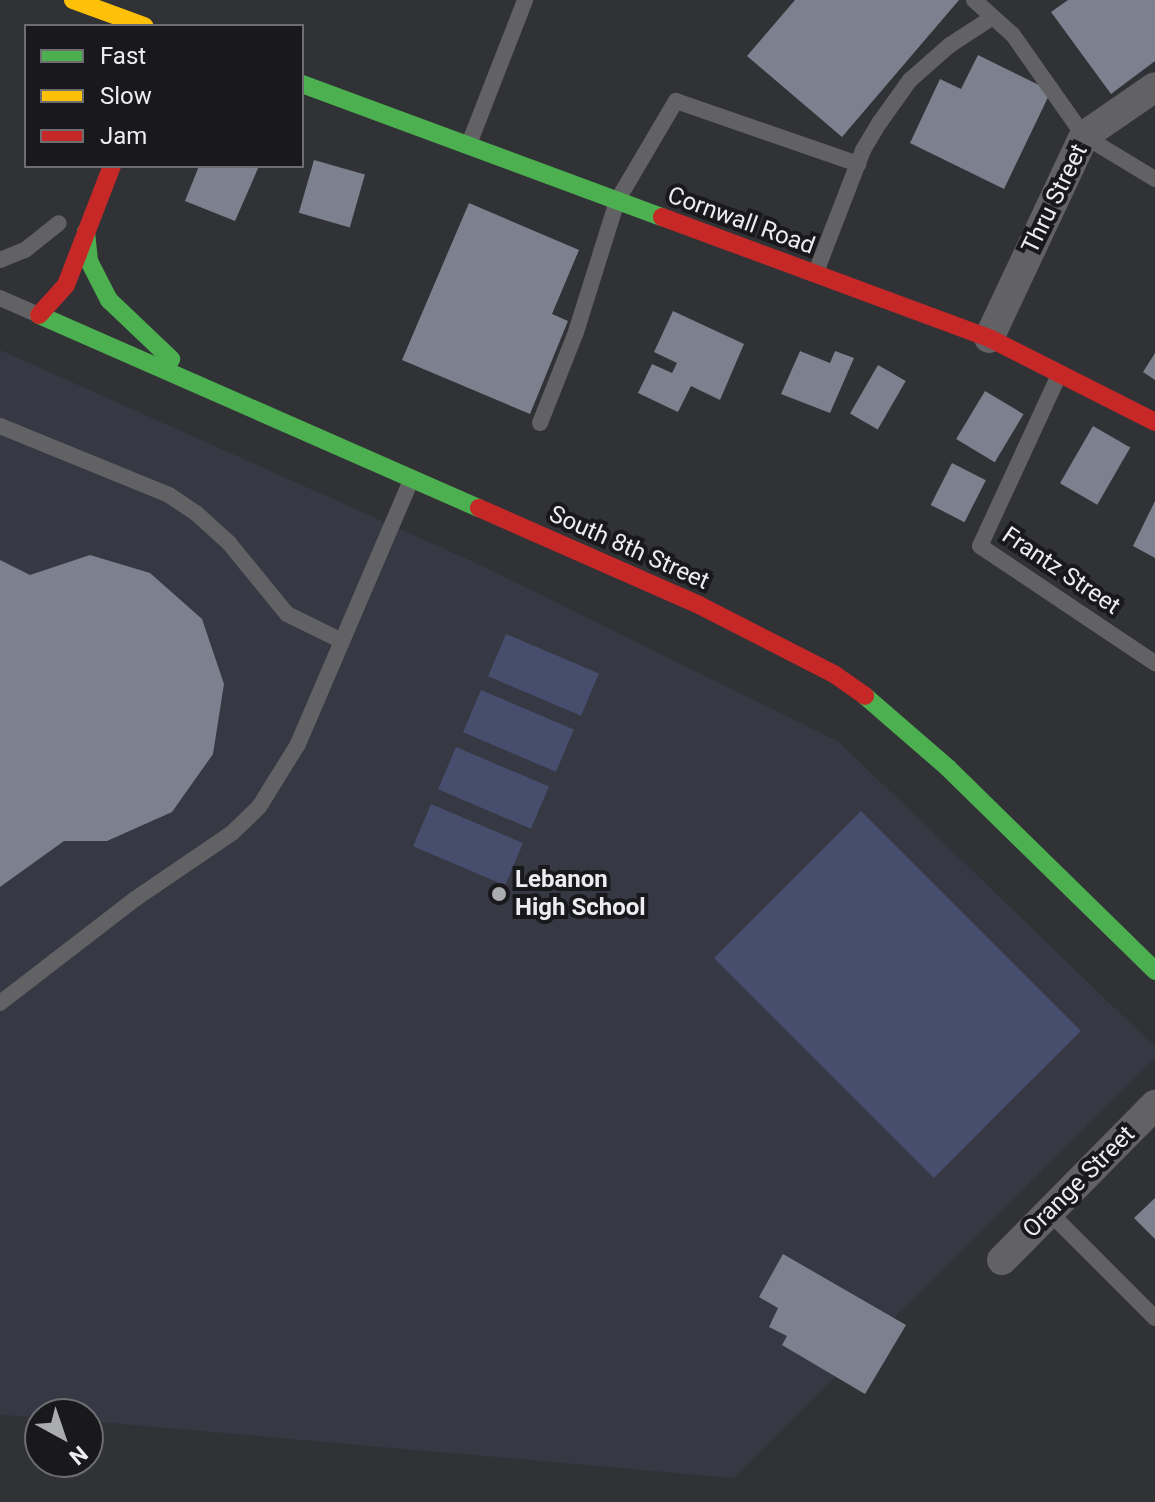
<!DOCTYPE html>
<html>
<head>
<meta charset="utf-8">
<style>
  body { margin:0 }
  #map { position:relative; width:1155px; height:1502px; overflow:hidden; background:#313236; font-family:Roboto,sans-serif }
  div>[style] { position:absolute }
  .built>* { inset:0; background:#363843 }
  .green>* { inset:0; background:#474d6c; transform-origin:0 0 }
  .building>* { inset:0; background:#7d808e; transform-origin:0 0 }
  .lane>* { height:16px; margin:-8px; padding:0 8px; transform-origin:8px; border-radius:8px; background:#626264 }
  .street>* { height:30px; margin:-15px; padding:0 15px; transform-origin:15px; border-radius:15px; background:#626264 }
  .fast>* { height:18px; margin:-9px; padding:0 9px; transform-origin:9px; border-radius:9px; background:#4caf50 }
  .slow>* { height:18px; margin:-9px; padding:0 9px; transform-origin:9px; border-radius:9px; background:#ffc107 }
  .jam>* { height:18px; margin:-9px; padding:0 9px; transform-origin:9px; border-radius:9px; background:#c62828 }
  .dots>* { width:22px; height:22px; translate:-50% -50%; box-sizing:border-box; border:4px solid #19191c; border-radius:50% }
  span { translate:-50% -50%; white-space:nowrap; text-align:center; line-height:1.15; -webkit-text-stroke:8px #19191c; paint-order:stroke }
  .street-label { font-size:24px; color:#ecedf0 }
  .poi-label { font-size:24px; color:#ecedf0; font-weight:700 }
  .left { translate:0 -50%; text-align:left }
  .legend { position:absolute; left:24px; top:24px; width:280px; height:144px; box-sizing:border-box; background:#19191c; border:2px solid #6d6e71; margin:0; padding:10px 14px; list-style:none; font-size:24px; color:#ecedf0 }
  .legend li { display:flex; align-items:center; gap:16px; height:40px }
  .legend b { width:40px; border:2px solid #6d6e71 }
  .north { position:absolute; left:24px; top:1398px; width:80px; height:80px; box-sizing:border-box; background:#19191c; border:2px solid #6d6e71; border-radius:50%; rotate:140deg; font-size:22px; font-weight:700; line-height:32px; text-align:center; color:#ecedf0 }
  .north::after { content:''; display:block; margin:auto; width:28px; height:36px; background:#abacaf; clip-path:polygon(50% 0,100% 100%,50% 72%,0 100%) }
</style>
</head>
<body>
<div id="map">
  <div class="built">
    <div style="clip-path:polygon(0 350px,476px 563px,839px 742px,1155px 1047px,1155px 1058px,733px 1478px,88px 1421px,88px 1414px,40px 1414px,40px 1417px,0 1415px)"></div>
  </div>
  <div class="green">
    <div style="left:506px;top:634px;width:101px;height:46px;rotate:23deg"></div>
    <div style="left:481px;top:690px;width:101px;height:46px;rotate:23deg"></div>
    <div style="left:456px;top:747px;width:101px;height:46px;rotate:23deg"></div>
    <div style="left:431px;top:804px;width:100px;height:46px;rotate:23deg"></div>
    <div style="left:861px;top:811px;width:311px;height:208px;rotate:45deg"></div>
  </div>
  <div class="building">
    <div style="clip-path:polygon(795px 0,959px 0,842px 137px,747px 56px)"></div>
    <div style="clip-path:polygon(1068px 0,1155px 0,1155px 61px,1111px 94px,1051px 12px)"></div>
    <div style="clip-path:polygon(978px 55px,1051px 91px,1004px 189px,910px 143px,940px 79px,961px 89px)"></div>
    <div style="left:314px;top:160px;width:53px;height:55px;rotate:16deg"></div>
    <div style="clip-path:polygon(199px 166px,259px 166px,235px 221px,185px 201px)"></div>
    <div style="clip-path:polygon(469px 203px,579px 250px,552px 314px,568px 321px,530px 414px,402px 360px)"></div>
    <div style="clip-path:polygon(673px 311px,744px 344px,720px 400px,691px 386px,678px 412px,638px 393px,652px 364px,672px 373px,677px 363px,654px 352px)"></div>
    <div style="clip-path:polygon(800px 351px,830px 363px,835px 351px,854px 358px,830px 413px,781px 394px)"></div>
    <div style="clip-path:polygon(1155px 353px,1155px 380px,1143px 372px)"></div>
    <div style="left:878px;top:365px;width:32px;height:56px;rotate:30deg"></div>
    <div style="left:985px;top:391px;width:45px;height:56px;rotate:31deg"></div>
    <div style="left:1093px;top:426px;width:43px;height:66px;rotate:30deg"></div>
    <div style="left:952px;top:463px;width:38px;height:47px;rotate:27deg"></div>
    <div style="clip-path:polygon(1155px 501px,1155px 558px,1133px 546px)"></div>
    <div style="clip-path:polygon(90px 555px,150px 573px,202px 619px,224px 684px,213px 754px,172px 812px,107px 841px,64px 841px,0 887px,0 560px,30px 575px)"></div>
    <div style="clip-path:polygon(1155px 1198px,1155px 1239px,1134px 1218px)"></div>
    <div style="clip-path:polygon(783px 1254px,906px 1325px,865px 1394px,782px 1345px,787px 1336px,769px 1327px,778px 1308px,759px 1297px)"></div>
  </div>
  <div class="lane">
    <div style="left:974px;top:0;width:52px;rotate:41.9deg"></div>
    <div style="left:1013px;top:35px;width:123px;rotate:54.9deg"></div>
    <div style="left:1084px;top:136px;width:83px;rotate:31.2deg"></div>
    <div style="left:469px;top:144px;width:155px;rotate:-68.7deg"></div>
    <div style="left:0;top:260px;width:27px;rotate:-22deg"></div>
    <div style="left:25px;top:250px;width:43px;rotate:-38.5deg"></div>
    <div style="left:816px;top:272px;width:131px;rotate:-68.9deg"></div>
    <div style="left:863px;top:150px;width:33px;rotate:-59deg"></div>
    <div style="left:880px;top:122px;width:52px;rotate:-54.5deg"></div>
    <div style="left:910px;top:80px;width:53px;rotate:-41.2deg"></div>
    <div style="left:950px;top:45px;width:51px;rotate:-33.1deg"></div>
    <div style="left:0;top:298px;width:43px;rotate:23.6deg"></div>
    <div style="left:1059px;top:375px;width:188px;rotate:114.8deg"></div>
    <div style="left:980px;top:546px;width:211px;rotate:33.8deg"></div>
    <div style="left:540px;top:423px;width:98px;rotate:-68.4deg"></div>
    <div style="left:576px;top:332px;width:137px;rotate:-72.6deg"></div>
    <div style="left:617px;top:201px;width:116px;rotate:-59.5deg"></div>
    <div style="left:676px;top:101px;width:193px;rotate:19.1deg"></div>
    <div style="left:0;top:426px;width:183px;rotate:22.2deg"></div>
    <div style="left:169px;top:495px;width:32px;rotate:34deg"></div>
    <div style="left:196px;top:513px;width:45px;rotate:42.3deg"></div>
    <div style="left:229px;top:543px;width:92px;rotate:50.8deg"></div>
    <div style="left:287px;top:614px;width:61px;rotate:26.1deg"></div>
    <div style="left:0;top:1003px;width:170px;rotate:-37.6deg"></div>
    <div style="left:135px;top:899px;width:117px;rotate:-34.2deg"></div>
    <div style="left:232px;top:833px;width:37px;rotate:-44deg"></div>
    <div style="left:259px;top:807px;width:74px;rotate:-58.2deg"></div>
    <div style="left:298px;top:744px;width:287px;rotate:-66.8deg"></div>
    <div style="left:1049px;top:1212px;width:150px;rotate:45deg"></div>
  </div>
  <div class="street">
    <div style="left:989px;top:338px;width:223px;rotate:-64.8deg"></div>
    <div style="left:1084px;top:136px;width:86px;rotate:-34.6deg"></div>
    <div style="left:1002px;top:1260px;width:218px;rotate:-45.4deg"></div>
  </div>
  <div class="fast">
    <div style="left:302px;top:84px;width:384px;rotate:20.3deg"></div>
    <div style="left:86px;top:232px;width:29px;rotate:84deg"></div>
    <div style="left:89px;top:261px;width:44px;rotate:62.9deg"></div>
    <div style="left:109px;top:300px;width:86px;rotate:43.6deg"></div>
    <div style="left:39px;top:315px;width:480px;rotate:23.7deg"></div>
    <div style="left:865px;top:696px;width:110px;rotate:40.9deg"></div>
    <div style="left:948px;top:768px;width:290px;rotate:44.4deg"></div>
  </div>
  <div class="slow">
    <div style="left:73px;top:0;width:76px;rotate:20.1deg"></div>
  </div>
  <div class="jam">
    <div style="left:662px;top:217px;width:349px;rotate:20.3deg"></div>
    <div style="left:989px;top:338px;width:186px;rotate:26.8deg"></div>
    <div style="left:39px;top:315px;width:40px;rotate:-48deg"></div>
    <div style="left:66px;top:285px;width:128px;rotate:-68.9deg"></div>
    <div style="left:479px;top:508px;width:240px;rotate:23.8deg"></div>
    <div style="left:699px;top:605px;width:152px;rotate:27.1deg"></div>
    <div style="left:834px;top:674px;width:38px;rotate:35deg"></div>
  </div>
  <div class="dots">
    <div style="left:499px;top:894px;background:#abacaf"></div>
  </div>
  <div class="street-label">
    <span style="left:1055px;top:199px;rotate:-64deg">Thru Street</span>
    <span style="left:741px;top:221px;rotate:20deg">Cornwall Road</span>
    <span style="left:629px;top:548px;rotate:24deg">South 8th Street</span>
    <span style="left:1061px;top:571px;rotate:34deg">Frantz Street</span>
    <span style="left:1079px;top:1182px;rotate:-45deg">Orange Street</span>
  </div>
  <div class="poi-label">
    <span class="left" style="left:515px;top:894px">Lebanon<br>High School</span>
  </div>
  <ul class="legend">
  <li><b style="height:10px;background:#4caf50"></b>Fast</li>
  <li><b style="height:10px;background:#ffc107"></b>Slow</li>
  <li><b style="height:10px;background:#c62828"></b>Jam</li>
  </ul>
  <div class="north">N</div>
</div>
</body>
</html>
